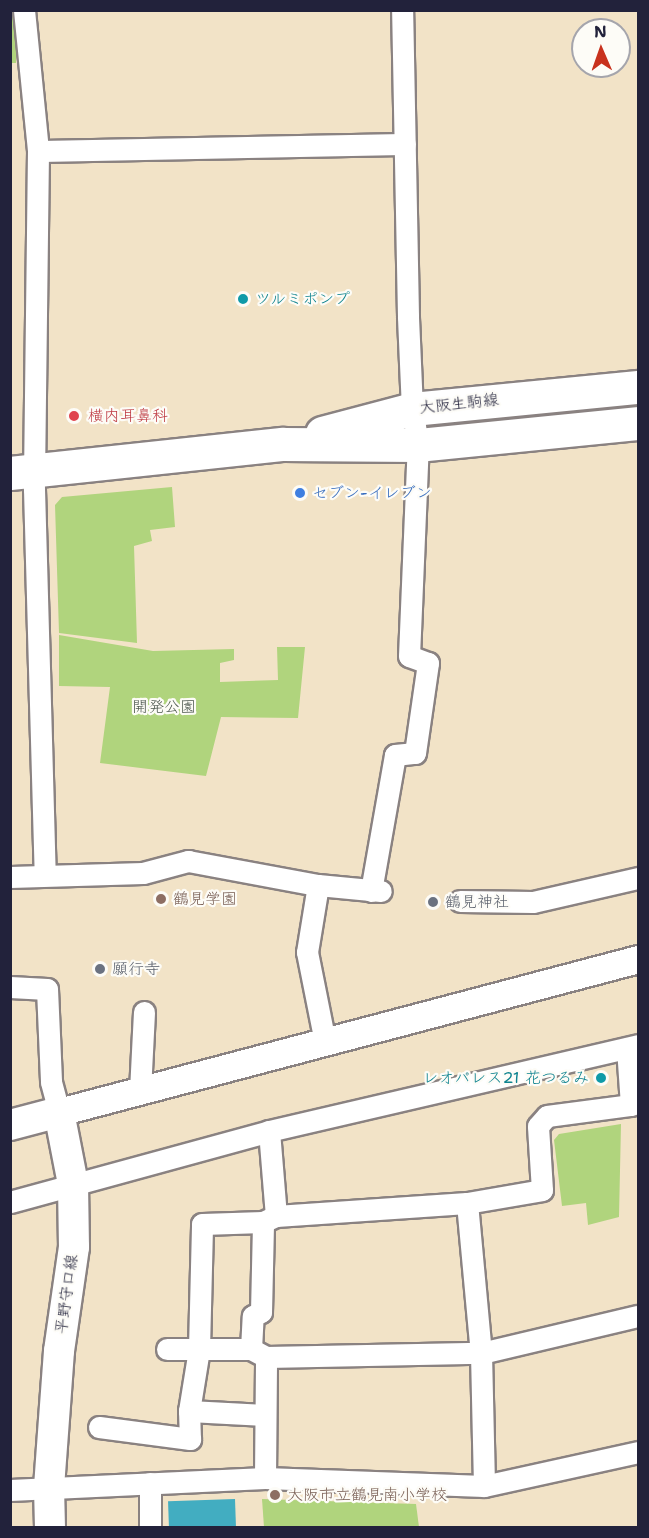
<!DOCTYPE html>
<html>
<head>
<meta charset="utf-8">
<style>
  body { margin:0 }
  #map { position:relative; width:649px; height:1538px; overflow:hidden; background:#f2e3c7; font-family:"Shantell Sans","Klee One",sans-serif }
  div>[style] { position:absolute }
  .green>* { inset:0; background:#b0d47d; transform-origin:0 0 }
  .water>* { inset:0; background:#42adc1; transform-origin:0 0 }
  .roads { filter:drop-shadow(2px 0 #8a8281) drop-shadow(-2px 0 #8a8281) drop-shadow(0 2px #8a8281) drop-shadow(0 -2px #8a8281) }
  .minor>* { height:21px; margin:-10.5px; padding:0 10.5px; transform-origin:10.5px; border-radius:10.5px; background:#fff }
  .tertiary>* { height:27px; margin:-13.5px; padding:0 13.5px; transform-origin:13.5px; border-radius:13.5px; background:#fff }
  .secondary>* { height:30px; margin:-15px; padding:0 15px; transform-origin:15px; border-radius:15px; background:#fff }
  .primary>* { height:33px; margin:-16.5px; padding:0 16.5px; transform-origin:16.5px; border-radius:16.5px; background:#fff }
  .dots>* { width:16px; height:16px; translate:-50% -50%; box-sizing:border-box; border:3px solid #fdfcf7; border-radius:50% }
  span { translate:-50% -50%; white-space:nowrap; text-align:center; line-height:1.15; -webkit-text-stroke:4.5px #fdfcf7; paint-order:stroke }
  .culture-label { font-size:16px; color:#0d838f }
  .left { translate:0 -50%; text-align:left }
  .right { translate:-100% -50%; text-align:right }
  .street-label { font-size:16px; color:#22223b }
  .health-label { font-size:16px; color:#be3a42 }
  .shop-label { font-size:16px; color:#366cbe }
  .park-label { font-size:16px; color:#4d574f }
  .education-label { font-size:16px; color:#785e54 }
  .worship-label { font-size:16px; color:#5b616d }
  .frame { position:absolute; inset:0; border:12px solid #22223b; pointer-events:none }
  .north { position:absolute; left:571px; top:18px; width:60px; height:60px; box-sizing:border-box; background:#fdfcf7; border:2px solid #a5a5ac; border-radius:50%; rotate:358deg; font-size:16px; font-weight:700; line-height:24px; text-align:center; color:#22223b }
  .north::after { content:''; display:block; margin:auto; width:21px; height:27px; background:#c8321e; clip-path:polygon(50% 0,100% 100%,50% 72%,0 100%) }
</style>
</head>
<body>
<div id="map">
  <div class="green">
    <div style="left:11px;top:14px;width:5px;height:49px"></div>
    <div style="clip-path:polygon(172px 487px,175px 527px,150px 530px,152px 541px,134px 546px,137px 643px,59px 633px,55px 505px,62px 497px)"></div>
    <div style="clip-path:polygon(59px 635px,153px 651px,234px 649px,234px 660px,220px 663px,220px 682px,278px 680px,277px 647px,305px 647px,298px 718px,221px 717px,206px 776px,100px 763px,110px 687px,59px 686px)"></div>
    <div style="clip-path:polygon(621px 1124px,619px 1217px,588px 1225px,586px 1203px,562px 1206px,554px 1140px,559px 1134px)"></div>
    <div style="clip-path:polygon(262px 1499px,416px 1504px,419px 1527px,264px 1527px)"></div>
  </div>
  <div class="water">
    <div style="left:235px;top:1499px;width:28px;height:67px;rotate:88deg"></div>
  </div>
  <div class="roads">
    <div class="minor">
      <div style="left:24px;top:10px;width:142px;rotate:84.3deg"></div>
      <div style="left:38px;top:151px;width:338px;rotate:90.7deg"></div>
      <div style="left:34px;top:489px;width:386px;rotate:88.4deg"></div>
      <div style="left:38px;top:151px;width:367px;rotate:-1.1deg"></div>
      <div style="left:10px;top:877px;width:133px;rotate:-1.7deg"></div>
      <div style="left:143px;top:873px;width:47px;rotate:-14.9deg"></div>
      <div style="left:188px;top:861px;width:132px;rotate:10.5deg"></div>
      <div style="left:318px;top:885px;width:63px;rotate:5.4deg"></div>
      <div style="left:318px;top:885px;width:68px;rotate:99.3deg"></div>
      <div style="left:307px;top:952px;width:92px;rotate:78.7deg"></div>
      <div style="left:371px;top:891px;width:138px;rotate:-80deg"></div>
      <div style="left:395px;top:755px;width:20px;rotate:-6deg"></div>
      <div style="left:415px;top:753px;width:91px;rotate:-81.8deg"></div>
      <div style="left:428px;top:663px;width:20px;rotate:-160deg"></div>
      <div style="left:409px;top:656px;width:211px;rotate:-87.6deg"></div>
      <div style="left:418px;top:445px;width:36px;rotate:-99deg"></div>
      <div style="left:412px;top:409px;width:93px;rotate:-92.5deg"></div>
      <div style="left:408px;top:316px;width:306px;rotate:-91.1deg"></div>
      <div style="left:460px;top:901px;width:73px;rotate:0.8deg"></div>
      <div style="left:533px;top:902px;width:108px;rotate:-12.9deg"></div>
      <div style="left:10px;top:987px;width:37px;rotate:3deg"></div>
      <div style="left:47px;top:989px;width:93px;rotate:87.5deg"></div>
      <div style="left:51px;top:1082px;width:31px;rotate:75deg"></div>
      <div style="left:140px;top:1091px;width:79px;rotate:-87.1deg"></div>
      <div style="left:269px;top:1131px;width:85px;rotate:85.3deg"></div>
      <div style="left:10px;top:1202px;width:269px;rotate:-15.3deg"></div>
      <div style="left:269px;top:1131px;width:379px;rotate:-13.1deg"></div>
      <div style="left:467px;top:1203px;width:151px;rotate:84.7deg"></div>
      <div style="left:481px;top:1353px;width:133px;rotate:88.7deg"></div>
      <div style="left:167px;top:1349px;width:84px"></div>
      <div style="left:266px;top:1357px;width:215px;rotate:-1.1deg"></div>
      <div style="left:481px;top:1353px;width:161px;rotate:-13.3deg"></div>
      <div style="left:189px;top:1411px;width:76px;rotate:3deg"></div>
      <div style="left:99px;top:1427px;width:92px;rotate:7.5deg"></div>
      <div style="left:190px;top:1439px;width:28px;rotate:-92deg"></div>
      <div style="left:189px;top:1411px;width:63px;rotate:-80.8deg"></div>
      <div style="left:199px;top:1349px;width:125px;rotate:-88.6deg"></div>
      <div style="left:202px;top:1224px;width:61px;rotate:-1.9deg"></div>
      <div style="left:265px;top:1478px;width:121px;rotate:-89.5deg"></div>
      <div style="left:266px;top:1357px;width:17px;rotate:-152deg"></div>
      <div style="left:251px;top:1349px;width:33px;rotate:-87deg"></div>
      <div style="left:253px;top:1316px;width:9px;rotate:-27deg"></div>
      <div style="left:261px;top:1312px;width:90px;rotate:-88.7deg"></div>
      <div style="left:263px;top:1222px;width:14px;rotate:-25deg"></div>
      <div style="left:276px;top:1216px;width:191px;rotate:-3.9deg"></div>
      <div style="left:467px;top:1203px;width:76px;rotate:-9.8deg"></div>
      <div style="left:542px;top:1190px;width:64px;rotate:-93.6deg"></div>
      <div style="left:538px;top:1126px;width:13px;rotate:-48deg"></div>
      <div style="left:547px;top:1116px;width:85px;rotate:-7.5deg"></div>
      <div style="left:631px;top:1105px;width:57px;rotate:-94deg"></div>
      <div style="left:150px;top:1483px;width:45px;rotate:90deg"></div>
      <div style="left:10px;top:1490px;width:255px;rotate:-2.7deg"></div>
      <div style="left:265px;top:1478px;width:219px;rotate:2.1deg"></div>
      <div style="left:484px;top:1486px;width:158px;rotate:-12.4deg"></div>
    </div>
    <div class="tertiary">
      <div style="left:59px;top:1112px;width:599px;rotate:-14.8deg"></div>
    </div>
    <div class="secondary">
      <div style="left:10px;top:1125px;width:51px;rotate:-14.9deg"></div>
      <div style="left:59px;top:1112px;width:73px;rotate:79deg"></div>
      <div style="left:73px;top:1184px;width:63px;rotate:89.1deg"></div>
      <div style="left:74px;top:1247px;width:105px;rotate:98.2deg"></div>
      <div style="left:59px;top:1351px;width:136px;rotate:94.2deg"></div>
      <div style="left:49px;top:1487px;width:41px;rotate:88.6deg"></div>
    </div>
    <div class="primary">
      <div style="left:322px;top:433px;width:93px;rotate:-14.9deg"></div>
      <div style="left:412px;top:409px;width:227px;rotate:-5.6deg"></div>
      <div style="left:10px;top:473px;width:275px;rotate:-6.1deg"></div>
      <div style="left:283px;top:444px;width:135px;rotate:0.4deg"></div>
      <div style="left:418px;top:445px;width:221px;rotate:-5.7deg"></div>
    </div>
  </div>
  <div class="dots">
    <div style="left:243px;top:299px;background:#0f9aa8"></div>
    <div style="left:74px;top:416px;background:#e0444e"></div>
    <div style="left:300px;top:493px;background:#3f7fe0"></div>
    <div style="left:161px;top:899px;background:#8d6e63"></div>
    <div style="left:433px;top:902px;background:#6b7280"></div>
    <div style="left:100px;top:969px;background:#6b7280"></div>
    <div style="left:601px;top:1078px;background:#0f9aa8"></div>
    <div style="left:275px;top:1495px;background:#8d6e63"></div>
  </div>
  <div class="culture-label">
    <span class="left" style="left:255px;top:299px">ツルミポンプ</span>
    <span class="right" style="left:589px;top:1078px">レオパレス21 花つるみ</span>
  </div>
  <div class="street-label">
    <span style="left:459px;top:404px;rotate:-6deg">大阪生駒線</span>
    <span style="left:67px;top:1294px;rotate:-82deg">平野守口線</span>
  </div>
  <div class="health-label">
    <span class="left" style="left:88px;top:416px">横内耳鼻科</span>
  </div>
  <div class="shop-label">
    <span class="left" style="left:312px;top:493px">セブン-イレブン</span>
  </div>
  <div class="park-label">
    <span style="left:164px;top:707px">開発公園</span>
  </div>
  <div class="education-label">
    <span class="left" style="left:173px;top:899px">鶴見学園</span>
    <span class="left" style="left:287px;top:1495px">大阪市立鶴見南小学校</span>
  </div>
  <div class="worship-label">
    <span class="left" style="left:445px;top:902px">鶴見神社</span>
    <span class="left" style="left:112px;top:969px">願行寺</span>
  </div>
  <div class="frame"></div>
  <div class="north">N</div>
</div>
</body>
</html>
